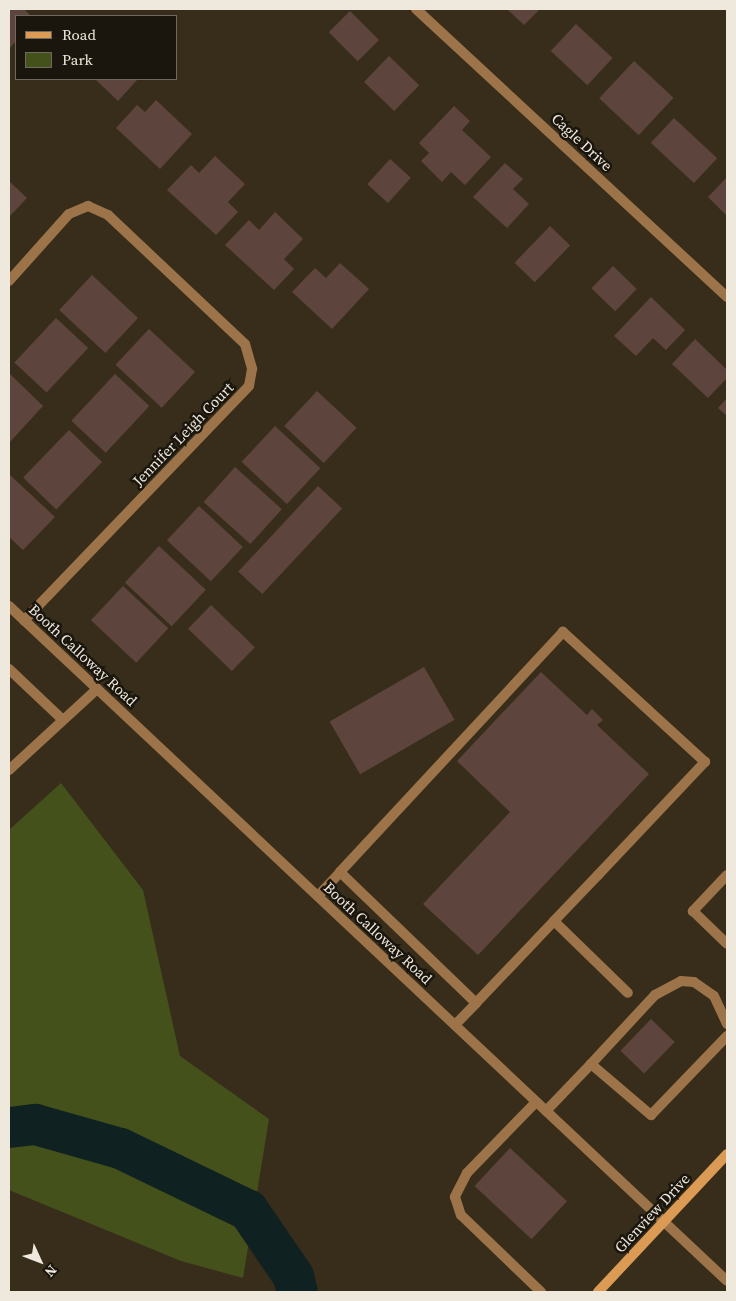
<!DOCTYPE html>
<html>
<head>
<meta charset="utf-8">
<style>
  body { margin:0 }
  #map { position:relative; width:736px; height:1301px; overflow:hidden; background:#372d1a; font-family:"Source Serif 4",serif }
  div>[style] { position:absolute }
  .green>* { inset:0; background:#44511b }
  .river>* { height:41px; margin:-20.5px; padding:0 20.5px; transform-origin:20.5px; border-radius:20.5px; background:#102122 }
  .building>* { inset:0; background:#5d453e; transform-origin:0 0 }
  .service>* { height:10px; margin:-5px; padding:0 5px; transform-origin:5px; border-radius:5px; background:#9d744a }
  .minor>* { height:10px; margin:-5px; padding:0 5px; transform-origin:5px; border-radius:5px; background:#9d744a }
  .tertiary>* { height:10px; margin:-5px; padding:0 5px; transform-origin:5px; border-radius:5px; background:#9d744a }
  .secondary>* { height:10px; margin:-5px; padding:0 5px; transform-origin:5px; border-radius:5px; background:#dc9b54 }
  span { translate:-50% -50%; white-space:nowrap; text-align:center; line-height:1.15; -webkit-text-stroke:5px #1a160e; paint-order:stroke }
  .street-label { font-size:15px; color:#efe9dd }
  .frame { position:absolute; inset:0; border:10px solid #efe9dd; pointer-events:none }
  .legend { position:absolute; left:15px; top:15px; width:162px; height:65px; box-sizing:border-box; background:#1a160e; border:1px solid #6f6a61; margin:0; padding:6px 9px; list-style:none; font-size:15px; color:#efe9dd }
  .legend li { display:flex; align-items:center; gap:10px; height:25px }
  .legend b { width:25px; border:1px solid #6f6a61 }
  .north { position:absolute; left:15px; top:1236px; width:50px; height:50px; -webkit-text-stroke:4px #1a160e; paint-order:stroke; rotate:133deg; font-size:14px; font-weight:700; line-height:20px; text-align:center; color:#efe9dd }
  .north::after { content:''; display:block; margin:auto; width:18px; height:22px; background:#efe9dd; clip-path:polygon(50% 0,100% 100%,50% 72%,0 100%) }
</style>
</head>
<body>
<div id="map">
  <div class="green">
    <div style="clip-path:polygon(61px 783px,143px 890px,180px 1056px,269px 1119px,243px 1278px,181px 1261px,9px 1190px,9px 830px)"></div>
  </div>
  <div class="river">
    <div style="left:9px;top:1127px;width:26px;rotate:-7deg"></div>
    <div style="left:35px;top:1124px;width:88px;rotate:15.8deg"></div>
    <div style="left:120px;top:1148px;width:142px;rotate:25.8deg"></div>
    <div style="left:248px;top:1210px;width:80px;rotate:55.7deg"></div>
    <div style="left:293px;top:1276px;width:16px;rotate:76deg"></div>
  </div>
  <div class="building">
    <div style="clip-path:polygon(9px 9px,24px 9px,31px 16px,16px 16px,16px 41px,9px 49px)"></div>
    <div style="clip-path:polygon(507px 9px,540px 9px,524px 25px)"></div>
    <div style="left:350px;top:11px;width:41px;height:30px;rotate:45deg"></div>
    <div style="left:576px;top:24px;width:50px;height:37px;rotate:43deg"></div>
    <div style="left:389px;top:56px;width:42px;height:36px;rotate:44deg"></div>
    <div style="left:634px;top:61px;width:54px;height:51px;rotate:43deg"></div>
    <div style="clip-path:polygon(95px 79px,136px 79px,137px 80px,118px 101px)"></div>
    <div style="clip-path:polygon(156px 100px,192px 134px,160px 169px,116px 128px,137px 105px,145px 112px)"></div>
    <div style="clip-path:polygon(454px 106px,470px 121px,462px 130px,491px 157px,465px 185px,451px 172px,442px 182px,421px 161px,429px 153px,419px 143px)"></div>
    <div style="left:674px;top:118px;width:59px;height:34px;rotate:43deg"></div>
    <div style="clip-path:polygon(215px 156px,245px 184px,228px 202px,238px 212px,216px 235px,167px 190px,191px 165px,199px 173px)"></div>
    <div style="left:390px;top:159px;width:28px;height:34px;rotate:42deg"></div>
    <div style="clip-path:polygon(505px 163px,523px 179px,513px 189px,529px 204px,507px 228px,473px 197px)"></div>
    <div style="clip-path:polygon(727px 177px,727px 216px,708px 197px)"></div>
    <div style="clip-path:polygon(9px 181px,27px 198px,9px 217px)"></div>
    <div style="clip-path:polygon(275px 212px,303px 239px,284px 259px,294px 269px,274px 290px,225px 245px,249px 220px,259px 230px)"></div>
    <div style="left:550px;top:226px;width:28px;height:51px;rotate:44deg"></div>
    <div style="clip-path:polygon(340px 263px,369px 289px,332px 329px,292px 292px,315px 268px,326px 278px)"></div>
    <div style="left:613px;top:266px;width:33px;height:31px;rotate:44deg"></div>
    <div style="left:92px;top:275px;width:63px;height:48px;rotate:43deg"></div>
    <div style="clip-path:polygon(651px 297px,685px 330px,666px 350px,653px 338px,636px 356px,614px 336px)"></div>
    <div style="left:56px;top:318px;width:44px;height:61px;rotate:43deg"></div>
    <div style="left:149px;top:329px;width:63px;height:49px;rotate:43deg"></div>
    <div style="clip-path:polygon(695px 339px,727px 370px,727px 378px,708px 398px,672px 364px)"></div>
    <div style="clip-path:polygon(9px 373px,43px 406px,9px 443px)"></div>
    <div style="left:115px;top:374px;width:47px;height:64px;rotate:43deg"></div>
    <div style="left:317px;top:391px;width:54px;height:48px;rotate:43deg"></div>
    <div style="clip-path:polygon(727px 398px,727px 416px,718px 408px)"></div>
    <div style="left:275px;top:426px;width:62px;height:49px;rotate:43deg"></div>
    <div style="left:69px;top:430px;width:46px;height:66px;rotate:44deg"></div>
    <div style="left:235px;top:467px;width:63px;height:47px;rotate:42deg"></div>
    <div style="clip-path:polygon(10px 475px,55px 517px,23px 550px,9px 537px)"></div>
    <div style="left:318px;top:486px;width:33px;height:117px;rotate:43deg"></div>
    <div style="left:199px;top:506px;width:60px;height:47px;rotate:43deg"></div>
    <div style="left:159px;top:546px;width:64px;height:50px;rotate:43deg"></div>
    <div style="left:123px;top:586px;width:62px;height:47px;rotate:43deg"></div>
    <div style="left:211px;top:605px;width:61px;height:33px;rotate:44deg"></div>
    <div style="left:424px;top:667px;width:61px;height:109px;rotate:60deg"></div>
    <div style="clip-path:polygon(541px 672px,587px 715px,592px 709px,603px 720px,597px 725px,649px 774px,478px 955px,423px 904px,510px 812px,457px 761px)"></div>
    <div style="left:651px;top:1019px;width:33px;height:44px;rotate:44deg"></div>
    <div style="left:510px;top:1148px;width:78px;height:52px;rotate:43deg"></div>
  </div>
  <div class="service">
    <div style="left:9px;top:669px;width:74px;rotate:43.4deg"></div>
    <div style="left:9px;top:770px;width:120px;rotate:-42.6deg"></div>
    <div style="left:727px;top:875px;width:50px;rotate:133.4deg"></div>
    <div style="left:693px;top:911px;width:47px;rotate:44.1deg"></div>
    <div style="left:318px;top:896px;width:33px;rotate:-47deg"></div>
    <div style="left:554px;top:921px;width:103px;rotate:44.2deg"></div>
    <div style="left:455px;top:1025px;width:30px;rotate:-46deg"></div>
    <div style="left:476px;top:1003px;width:113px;rotate:-46.4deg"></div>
    <div style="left:554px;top:921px;width:64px;rotate:-46.3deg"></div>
    <div style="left:598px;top:875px;width:156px;rotate:-46.6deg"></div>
    <div style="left:705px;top:762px;width:193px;rotate:-137.5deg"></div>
    <div style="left:563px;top:632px;width:328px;rotate:132.9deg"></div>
    <div style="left:340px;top:872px;width:189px;rotate:43.9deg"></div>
    <div style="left:591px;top:1064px;width:94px;rotate:-47.2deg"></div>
    <div style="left:655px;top:995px;width:30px;rotate:-28deg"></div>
    <div style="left:681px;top:981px;width:13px;rotate:4deg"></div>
    <div style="left:694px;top:982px;width:24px;rotate:35deg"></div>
    <div style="left:714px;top:996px;width:31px;rotate:65deg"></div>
    <div style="left:536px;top:1102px;width:99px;rotate:134.2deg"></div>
    <div style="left:467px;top:1173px;width:27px;rotate:117deg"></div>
    <div style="left:455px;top:1197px;width:19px;rotate:72deg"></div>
    <div style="left:461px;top:1215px;width:111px;rotate:43.9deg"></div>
    <div style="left:546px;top:1111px;width:65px;rotate:-46.2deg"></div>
    <div style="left:591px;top:1064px;width:79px;rotate:40.4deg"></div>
    <div style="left:651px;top:1115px;width:110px;rotate:-46.1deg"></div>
  </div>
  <div class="minor">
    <div style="left:416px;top:9px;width:424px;rotate:42.8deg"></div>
    <div style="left:9px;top:281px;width:90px;rotate:-48.2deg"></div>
    <div style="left:69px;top:214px;width:21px;rotate:-23deg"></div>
    <div style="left:88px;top:206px;width:22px;rotate:24deg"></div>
    <div style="left:108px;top:215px;width:188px;rotate:43.3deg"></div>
    <div style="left:245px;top:344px;width:26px;rotate:74deg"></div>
    <div style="left:252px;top:369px;width:17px;rotate:100deg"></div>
    <div style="left:249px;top:386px;width:325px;rotate:133.8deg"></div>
  </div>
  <div class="tertiary">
    <div style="left:9px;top:606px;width:985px;rotate:43.23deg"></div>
  </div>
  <div class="secondary">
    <div style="left:598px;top:1292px;width:189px;rotate:-46.9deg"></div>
  </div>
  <div class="street-label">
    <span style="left:582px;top:142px;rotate:43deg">Cagle Drive</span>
    <span style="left:183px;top:434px;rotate:-46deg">Jennifer Leigh Court</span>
    <span style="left:83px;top:655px;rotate:43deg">Booth Calloway Road</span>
    <span style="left:378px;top:933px;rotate:43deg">Booth Calloway Road</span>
    <span style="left:652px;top:1213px;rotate:-47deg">Glenview Drive</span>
  </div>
  <div class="frame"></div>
  <ul class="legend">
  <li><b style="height:6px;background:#dc9b54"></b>Road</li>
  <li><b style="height:14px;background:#44511b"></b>Park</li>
  </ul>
  <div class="north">N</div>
</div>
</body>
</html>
